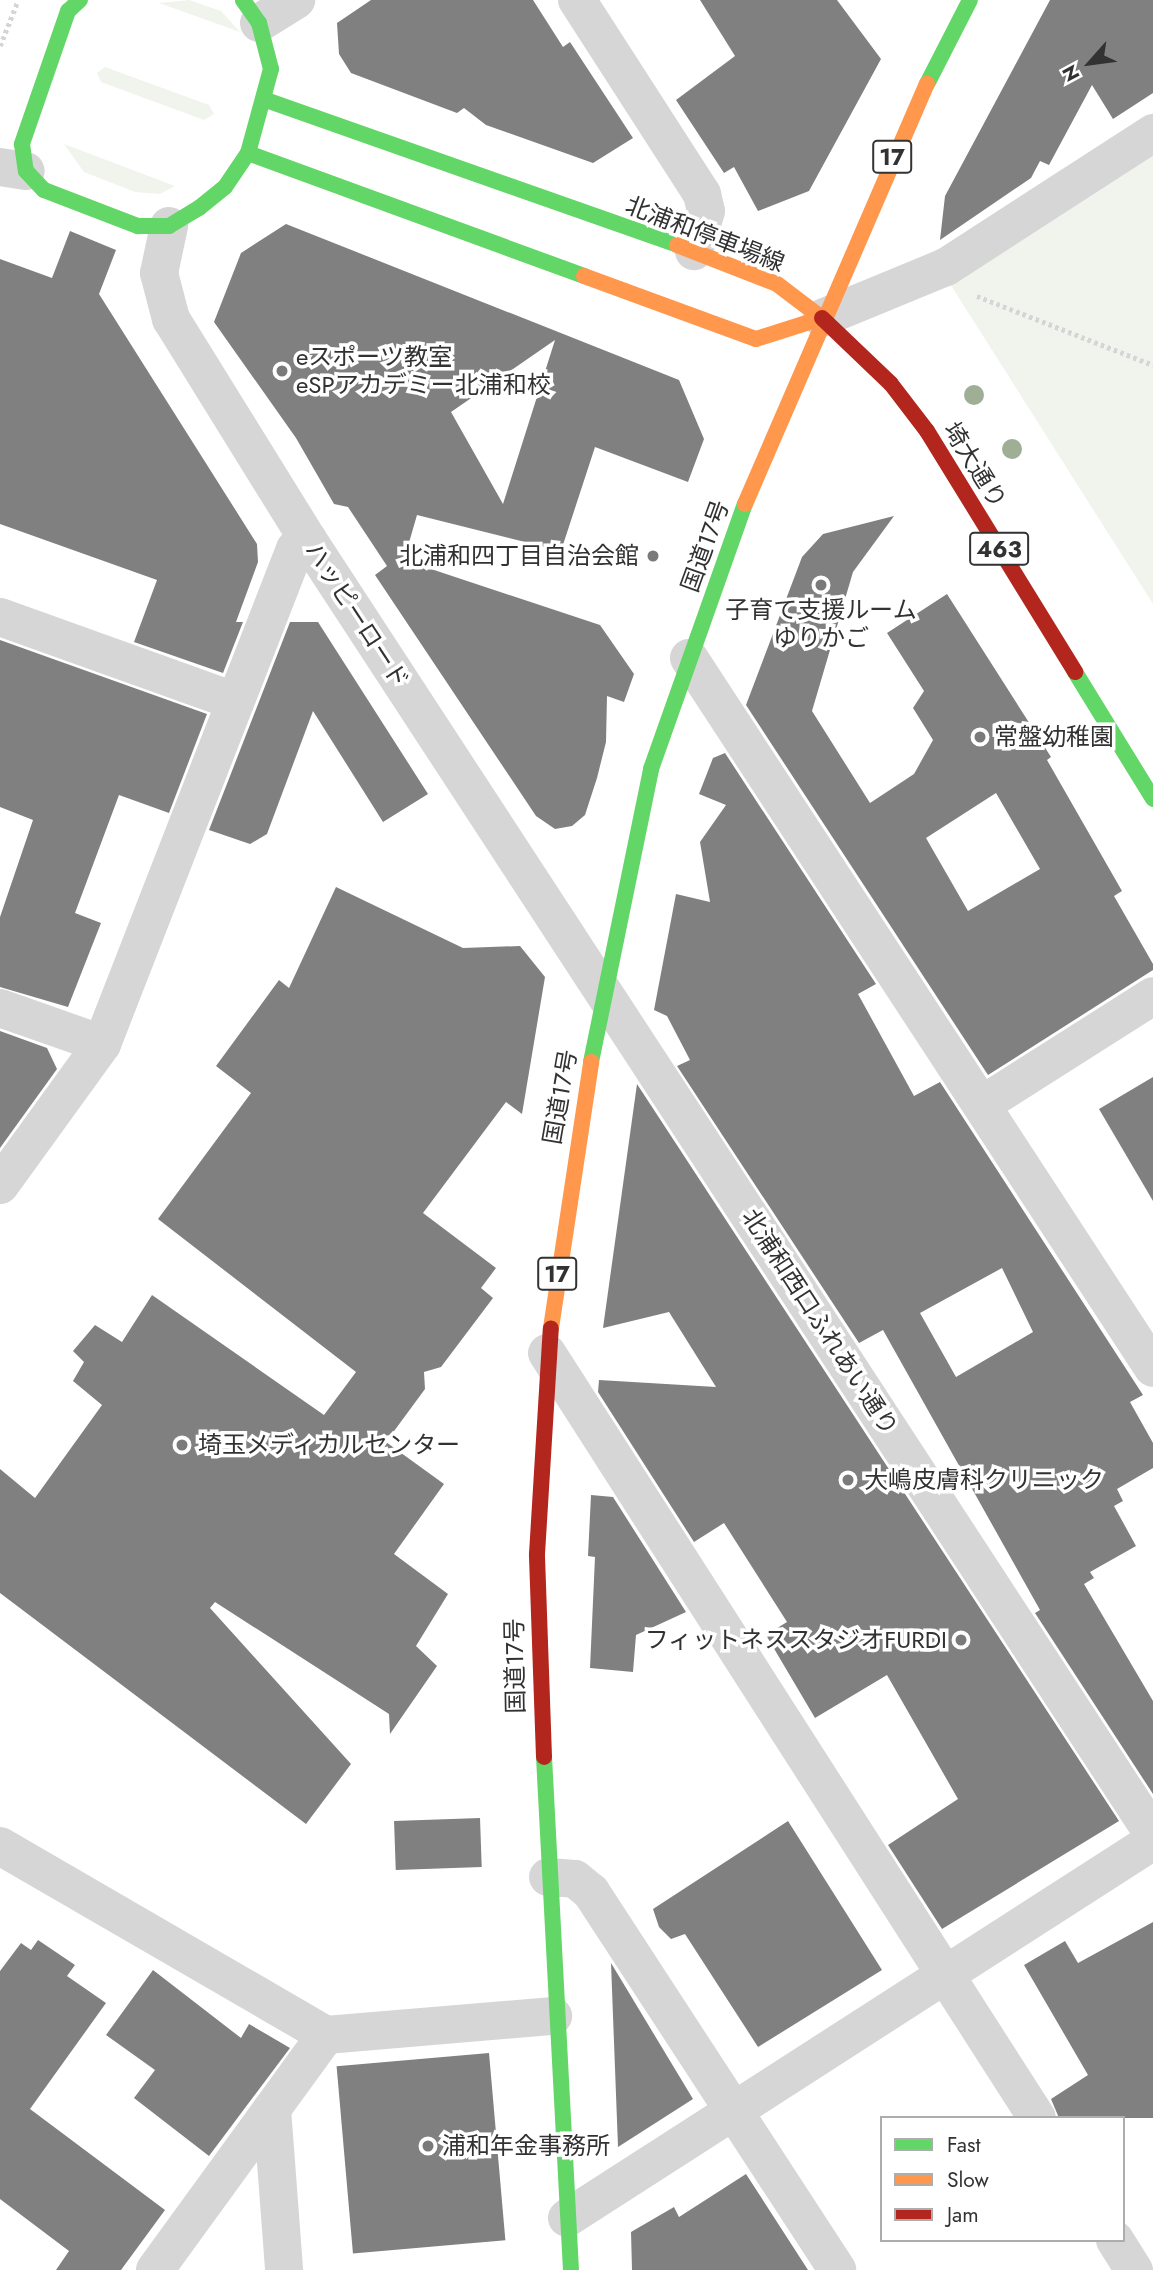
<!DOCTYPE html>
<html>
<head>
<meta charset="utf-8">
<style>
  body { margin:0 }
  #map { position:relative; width:1153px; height:2270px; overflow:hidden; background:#fff; font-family:Jost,"Noto Sans JP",sans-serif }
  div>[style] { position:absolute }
  .green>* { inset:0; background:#f0f4ed }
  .building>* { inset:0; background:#808080; transform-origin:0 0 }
  .path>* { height:4.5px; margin-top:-2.25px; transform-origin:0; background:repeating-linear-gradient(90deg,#d5d5d5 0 3.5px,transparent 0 7px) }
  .street>* { height:38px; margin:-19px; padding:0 19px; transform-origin:19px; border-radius:19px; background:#d6d6d6 }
  .fast>* { height:16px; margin:-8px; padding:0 8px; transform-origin:8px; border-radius:8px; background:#63d668 }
  .slow>* { height:16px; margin:-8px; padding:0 8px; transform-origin:8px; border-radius:8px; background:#ff974d }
  .jam>* { height:16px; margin:-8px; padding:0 8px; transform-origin:8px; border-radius:8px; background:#b3261e }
  .trees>* { width:20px; height:20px; margin:-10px; border-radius:50%; background:#9faf96 }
  .dots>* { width:19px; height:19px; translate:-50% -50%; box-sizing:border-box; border:4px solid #fff; border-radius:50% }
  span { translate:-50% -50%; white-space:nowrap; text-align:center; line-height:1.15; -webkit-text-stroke:7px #fff; paint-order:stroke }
  .shield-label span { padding:2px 5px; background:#fff; border:2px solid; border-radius:5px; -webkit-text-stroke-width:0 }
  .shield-label { font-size:23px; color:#323232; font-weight:700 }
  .street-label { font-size:24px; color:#323232 }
  .poi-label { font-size:24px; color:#323232 }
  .left { translate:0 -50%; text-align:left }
  .right { translate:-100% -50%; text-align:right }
  .legend { position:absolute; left:880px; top:2116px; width:245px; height:126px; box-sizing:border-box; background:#fff; border:2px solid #adadad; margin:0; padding:9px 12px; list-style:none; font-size:21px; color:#323232 }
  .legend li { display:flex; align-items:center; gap:14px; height:35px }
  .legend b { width:35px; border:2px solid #adadad }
  .north { position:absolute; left:1055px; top:28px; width:70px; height:70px; -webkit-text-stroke:5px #fff; paint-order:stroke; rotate:242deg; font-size:19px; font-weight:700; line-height:28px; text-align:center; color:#323232 }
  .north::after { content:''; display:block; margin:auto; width:24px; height:32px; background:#323232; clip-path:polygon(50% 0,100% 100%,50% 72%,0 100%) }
</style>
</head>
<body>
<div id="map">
  <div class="green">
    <div style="clip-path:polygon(189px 0,221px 11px,240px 32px,159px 3px)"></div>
    <div style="clip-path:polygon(105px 67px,209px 105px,214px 114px,204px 120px,101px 82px,97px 73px)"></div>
    <div style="clip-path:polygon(64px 144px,175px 186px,160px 194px,135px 192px,84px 172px)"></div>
    <div style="clip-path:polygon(1153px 144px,1153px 604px,945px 276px)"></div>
  </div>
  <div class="building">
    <div style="clip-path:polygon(371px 0,533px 0,563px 47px,570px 42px,633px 138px,593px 163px,486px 125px,464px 108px,457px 113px,351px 73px,339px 54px,337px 23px)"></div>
    <div style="clip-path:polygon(700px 0,837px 0,881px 59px,809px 191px,758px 211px,734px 167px,724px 173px,676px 100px,735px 56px)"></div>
    <div style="clip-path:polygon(1050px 0,1153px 0,1153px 93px,1113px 119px,1092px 85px,1049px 165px,1040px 161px,1031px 178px,940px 240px,945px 196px)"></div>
    <div style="clip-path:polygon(evenodd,286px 224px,679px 380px,704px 439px,688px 482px,595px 447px,561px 551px,417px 515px,404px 560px,600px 625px,634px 674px,624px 702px,607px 696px,606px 742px,597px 778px,585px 815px,572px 826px,555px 829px,536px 816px,375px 575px,387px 566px,348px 507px,334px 504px,296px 438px,214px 322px,241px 253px,286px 224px,555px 340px,503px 504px,451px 412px,555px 340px)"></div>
    <div style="clip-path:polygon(70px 231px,116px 250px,99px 294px,257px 544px,258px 562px,236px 622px,243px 622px,223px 673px,134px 642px,157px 580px,0 524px,0 259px,52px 278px)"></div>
    <div style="clip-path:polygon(evenodd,894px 516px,853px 572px,812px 711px,870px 803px,914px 774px,933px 740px,913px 708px,924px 691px,887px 633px,947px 594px,1051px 757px,1047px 760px,1122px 891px,1114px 896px,1153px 964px,1153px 970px,988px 1075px,746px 705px,802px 557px,823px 534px,894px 516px,996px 793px,1040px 869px,968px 911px,926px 838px,996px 793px)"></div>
    <div style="clip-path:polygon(290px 622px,318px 622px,428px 794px,383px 822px,313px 711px,267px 834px,250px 844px,209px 830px)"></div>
    <div style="clip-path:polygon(0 640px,207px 714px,169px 813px,119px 795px,75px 913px,101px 923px,68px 1007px,0 987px,0 917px,33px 820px,0 807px)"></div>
    <div style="clip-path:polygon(evenodd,725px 753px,876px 984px,858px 994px,914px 1096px,940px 1082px,1143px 1395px,1130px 1402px,1153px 1443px,1153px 1468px,1117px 1489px,1123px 1501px,1114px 1506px,1136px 1546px,1090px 1572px,1094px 1578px,1084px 1584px,1153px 1701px,1153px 1794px,1035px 1613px,1040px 1610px,883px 1330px,859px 1343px,677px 1066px,690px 1060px,667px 1016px,654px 1010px,676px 894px,710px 902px,700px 842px,726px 805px,699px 794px,713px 758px,725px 753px,1002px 1268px,1033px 1332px,956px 1377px,920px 1313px,1002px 1268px)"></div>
    <div style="clip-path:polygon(336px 887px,463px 948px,520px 946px,545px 977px,522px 1114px,506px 1102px,423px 1213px,496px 1268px,481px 1288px,493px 1298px,441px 1367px,424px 1372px,425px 1389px,386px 1442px,444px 1484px,394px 1554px,448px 1594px,416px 1646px,437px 1666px,390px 1734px,389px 1714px,215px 1602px,210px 1608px,351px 1764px,306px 1824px,0 1593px,0 1469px,35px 1498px,102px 1405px,73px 1381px,84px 1362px,73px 1351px,95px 1325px,122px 1342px,152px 1295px,324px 1415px,356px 1372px,158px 1219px,251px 1093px,216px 1066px,279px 980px,289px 988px)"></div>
    <div style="clip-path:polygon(0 1031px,47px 1048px,57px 1069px,0 1148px)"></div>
    <div style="clip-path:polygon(1153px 1077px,1153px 1201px,1099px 1109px)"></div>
    <div style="clip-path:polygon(637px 1084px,1119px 1821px,942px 1929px,888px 1845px,958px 1799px,887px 1675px,815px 1718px,766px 1635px,787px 1622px,724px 1523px,694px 1542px,598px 1392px,599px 1380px,716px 1387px,669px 1312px,603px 1328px)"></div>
    <div style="clip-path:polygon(591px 1495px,613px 1497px,686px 1612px,636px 1635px,633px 1672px,590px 1668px,595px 1557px,588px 1556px)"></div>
    <div style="left:480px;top:1818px;width:49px;height:86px;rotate:88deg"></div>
    <div style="clip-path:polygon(788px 1821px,882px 1970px,758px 2047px,685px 1934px,671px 1939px,659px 1927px,653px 1909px)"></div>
    <div style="clip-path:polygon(1153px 1922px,1153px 2118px,1059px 2118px,1051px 2099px,1088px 2075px,1024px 1965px,1065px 1941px,1078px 1963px)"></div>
    <div style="clip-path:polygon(38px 1940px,75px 1965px,67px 1976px,106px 2003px,30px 2109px,165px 2210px,121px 2270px,56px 2270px,69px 2251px,0 2199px,0 1971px,21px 1943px,31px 1950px)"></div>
    <div style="clip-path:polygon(611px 1963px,693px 2099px,618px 2147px)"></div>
    <div style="clip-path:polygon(153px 1970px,241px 2038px,249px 2024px,290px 2048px,209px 2156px,134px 2098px,155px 2070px,106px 2035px)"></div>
    <div style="left:489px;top:2053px;width:188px;height:153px;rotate:85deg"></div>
    <div style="clip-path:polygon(746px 2174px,808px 2270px,632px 2270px,631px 2232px,674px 2207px,679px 2217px)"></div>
  </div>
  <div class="path">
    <div style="left:0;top:46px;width:49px;rotate:-68.6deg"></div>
    <div style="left:977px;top:296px;width:189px;rotate:21.4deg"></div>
  </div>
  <div class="street">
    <div style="left:577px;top:0;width:231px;rotate:57.2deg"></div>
    <div style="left:702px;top:194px;width:17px;rotate:77deg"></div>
    <div style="left:706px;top:211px;width:42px;rotate:106.7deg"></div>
    <div style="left:259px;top:23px;width:44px;rotate:-31.9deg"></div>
    <div style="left:0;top:167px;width:26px;rotate:9deg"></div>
    <div style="left:169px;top:226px;width:48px;rotate:102deg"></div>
    <div style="left:159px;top:273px;width:48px;rotate:75.4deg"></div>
    <div style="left:171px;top:319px;width:260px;rotate:58.2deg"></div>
    <div style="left:308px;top:540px;width:1545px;rotate:56.85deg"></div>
    <div style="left:822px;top:318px;width:134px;rotate:-22.4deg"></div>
    <div style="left:946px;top:267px;width:247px;rotate:-32.9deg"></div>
    <div style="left:0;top:617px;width:250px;rotate:19.7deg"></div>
    <div style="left:689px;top:658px;width:848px;rotate:56.83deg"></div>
    <div style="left:0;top:1008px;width:108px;rotate:19.4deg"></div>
    <div style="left:983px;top:1104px;width:201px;rotate:-32.4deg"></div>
    <div style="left:0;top:1185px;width:174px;rotate:-54.1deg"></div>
    <div style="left:102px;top:1044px;width:531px;rotate:-68.7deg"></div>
    <div style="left:295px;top:549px;width:16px;rotate:-35deg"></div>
    <div style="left:547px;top:1353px;width:908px;rotate:57.36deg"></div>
    <div style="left:0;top:1846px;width:377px;rotate:30.1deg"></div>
    <div style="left:326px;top:2035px;width:228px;rotate:-4.8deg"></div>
    <div style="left:548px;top:1877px;width:27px;rotate:4deg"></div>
    <div style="left:575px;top:1879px;width:21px;rotate:39deg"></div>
    <div style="left:591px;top:1892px;width:451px;rotate:56.9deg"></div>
    <div style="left:272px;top:2109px;width:161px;rotate:85.7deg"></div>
    <div style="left:567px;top:2218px;width:697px;rotate:-32.75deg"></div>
    <div style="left:1115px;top:2240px;width:36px;rotate:58deg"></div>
    <div style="left:155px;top:2270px;width:291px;rotate:-54deg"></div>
  </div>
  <div class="fast">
    <div style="left:80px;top:0;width:16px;rotate:137deg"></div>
    <div style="left:68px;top:11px;width:141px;rotate:109.1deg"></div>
    <div style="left:22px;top:144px;width:27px;rotate:82deg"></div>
    <div style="left:26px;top:171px;width:26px;rotate:47deg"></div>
    <div style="left:44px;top:190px;width:101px;rotate:21deg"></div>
    <div style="left:138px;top:226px;width:31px"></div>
    <div style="left:169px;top:226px;width:35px;rotate:-31deg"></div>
    <div style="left:199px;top:208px;width:33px;rotate:-39deg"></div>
    <div style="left:225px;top:187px;width:41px;rotate:-55.9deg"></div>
    <div style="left:248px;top:153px;width:87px;rotate:-74.7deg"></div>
    <div style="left:271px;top:69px;width:48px;rotate:-104.6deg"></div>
    <div style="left:259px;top:23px;width:28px;rotate:-125deg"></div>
    <div style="left:927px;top:84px;width:94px;rotate:-62.9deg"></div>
    <div style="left:266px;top:100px;width:436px;rotate:19.4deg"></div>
    <div style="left:248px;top:153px;width:358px;rotate:20.1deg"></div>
    <div style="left:1075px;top:672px;width:149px;rotate:58.4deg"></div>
    <div style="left:591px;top:1062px;width:299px;rotate:-78.4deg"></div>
    <div style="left:651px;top:769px;width:281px;rotate:-70.5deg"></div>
    <div style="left:544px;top:1757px;width:514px;rotate:86.99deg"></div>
  </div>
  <div class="slow">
    <div style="left:677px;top:245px;width:107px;rotate:21.3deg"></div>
    <div style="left:777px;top:284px;width:56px;rotate:37.1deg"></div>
    <div style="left:584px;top:276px;width:183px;rotate:20.1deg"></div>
    <div style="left:756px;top:339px;width:69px;rotate:-17.7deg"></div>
    <div style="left:745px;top:504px;width:458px;rotate:-66.6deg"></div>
    <div style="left:551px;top:1328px;width:269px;rotate:-81.4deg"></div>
  </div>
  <div class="jam">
    <div style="left:822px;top:318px;width:95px;rotate:43.7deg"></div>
    <div style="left:891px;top:384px;width:59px;rotate:52.5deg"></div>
    <div style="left:927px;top:431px;width:283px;rotate:58.4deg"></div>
    <div style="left:544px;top:1757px;width:203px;rotate:-92deg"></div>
    <div style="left:537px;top:1554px;width:226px;rotate:-86.5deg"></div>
  </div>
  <div class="trees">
    <div style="left:974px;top:395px"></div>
    <div style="left:1012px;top:449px"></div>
  </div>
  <div class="dots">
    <div style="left:282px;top:371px;background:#7a7a7a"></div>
    <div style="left:653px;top:556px;background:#7a7a7a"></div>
    <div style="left:821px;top:585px;background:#7a7a7a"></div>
    <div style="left:980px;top:737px;background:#7a7a7a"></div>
    <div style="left:182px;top:1445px;background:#7a7a7a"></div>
    <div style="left:848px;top:1480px;background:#7a7a7a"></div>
    <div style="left:961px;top:1640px;background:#7a7a7a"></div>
    <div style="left:428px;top:2146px;background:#7a7a7a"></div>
  </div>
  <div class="shield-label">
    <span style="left:892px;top:157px">17</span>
    <span style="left:999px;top:549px">463</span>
    <span style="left:557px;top:1274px">17</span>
  </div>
  <div class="street-label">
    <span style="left:705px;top:234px;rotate:21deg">北浦和停車場線</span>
    <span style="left:975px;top:465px;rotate:58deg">埼大通り</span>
    <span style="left:705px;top:546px;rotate:-70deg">国道17号</span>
    <span style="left:357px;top:615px;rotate:57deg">ハッピーロード</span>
    <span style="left:560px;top:1097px;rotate:-80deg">国道17号</span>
    <span style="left:820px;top:1322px;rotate:57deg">北浦和西口ふれあい通り</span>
    <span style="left:515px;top:1666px;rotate:-91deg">国道17号</span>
  </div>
  <div class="poi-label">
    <span class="left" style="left:296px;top:371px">eスポーツ教室<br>eSPアカデミー北浦和校</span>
    <span class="right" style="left:639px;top:556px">北浦和四丁目自治会館</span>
    <span style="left:821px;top:624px">子育て支援ルーム<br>ゆりかご</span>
    <span class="left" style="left:994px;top:737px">常盤幼稚園</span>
    <span class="left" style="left:198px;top:1445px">埼玉メディカルセンター</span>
    <span class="left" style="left:864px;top:1480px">大嶋皮膚科クリニック</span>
    <span class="right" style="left:947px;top:1640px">フィットネススタジオFURDI</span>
    <span class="left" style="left:442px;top:2146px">浦和年金事務所</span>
  </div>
  <ul class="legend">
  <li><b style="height:9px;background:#63d668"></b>Fast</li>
  <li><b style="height:9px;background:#ff974d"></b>Slow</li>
  <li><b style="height:9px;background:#b3261e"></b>Jam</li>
  </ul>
  <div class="north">N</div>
</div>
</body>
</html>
